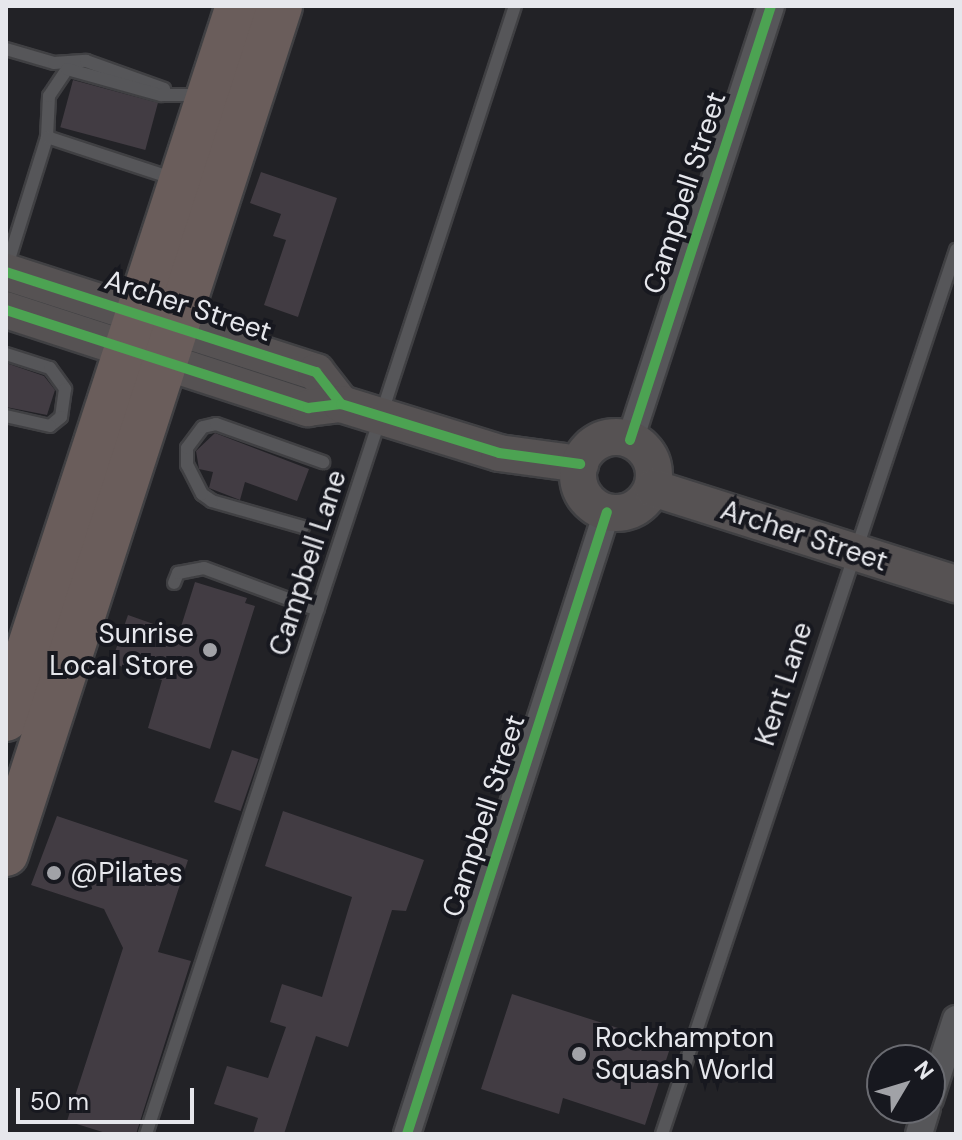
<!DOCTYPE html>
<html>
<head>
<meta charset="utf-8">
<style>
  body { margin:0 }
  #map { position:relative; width:962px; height:1140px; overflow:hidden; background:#222226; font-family:"DM Sans",sans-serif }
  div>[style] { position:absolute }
  .building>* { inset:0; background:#423c43; transform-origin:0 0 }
  .roads { filter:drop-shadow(2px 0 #404043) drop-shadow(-2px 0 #404043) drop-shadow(0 2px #404043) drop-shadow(0 -2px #404043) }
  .lane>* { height:12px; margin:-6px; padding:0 6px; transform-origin:6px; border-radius:6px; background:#565659 }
  .street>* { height:26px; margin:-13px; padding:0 13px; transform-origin:13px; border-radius:13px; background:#565659 }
  .secondary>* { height:36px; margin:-18px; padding:0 18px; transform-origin:18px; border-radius:18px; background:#565253 }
  .secondary>.ring { margin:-18px; padding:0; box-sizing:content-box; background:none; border:36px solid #565253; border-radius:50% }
  .highway>* { height:44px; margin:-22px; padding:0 22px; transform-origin:22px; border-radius:22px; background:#6a5d5b }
  .cycleway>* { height:10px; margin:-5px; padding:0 5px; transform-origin:5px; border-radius:5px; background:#4ca352 }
  .dots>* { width:22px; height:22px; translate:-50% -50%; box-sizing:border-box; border:4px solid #17181f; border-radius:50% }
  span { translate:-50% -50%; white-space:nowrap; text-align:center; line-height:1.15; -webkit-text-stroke:8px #17181f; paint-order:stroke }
  .street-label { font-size:28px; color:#e6e7ec }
  .poi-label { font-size:28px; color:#e6e7ec }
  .right { translate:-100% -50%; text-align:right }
  .left { translate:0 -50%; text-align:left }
  .frame { position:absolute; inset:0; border:8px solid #e6e7ec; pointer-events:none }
  .north { position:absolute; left:866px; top:1044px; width:80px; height:80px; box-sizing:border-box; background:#17181f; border:2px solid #6a6b71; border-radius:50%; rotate:52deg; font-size:22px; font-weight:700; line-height:32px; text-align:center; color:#e6e7ec }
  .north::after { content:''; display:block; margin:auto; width:28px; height:36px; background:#a1a2a7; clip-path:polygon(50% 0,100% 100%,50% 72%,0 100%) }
  .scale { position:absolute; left:16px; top:1088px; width:178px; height:36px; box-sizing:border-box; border:4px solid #e6e7ec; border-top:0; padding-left:10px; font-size:24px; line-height:28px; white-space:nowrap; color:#e6e7ec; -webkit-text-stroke:6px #17181f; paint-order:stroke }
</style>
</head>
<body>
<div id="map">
  <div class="building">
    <div style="left:73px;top:80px;width:88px;height:49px;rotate:15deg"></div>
    <div style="clip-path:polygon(261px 172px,337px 198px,298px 317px,264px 305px,286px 240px,273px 236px,281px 214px,250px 203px)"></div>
    <div style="clip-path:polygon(6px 363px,44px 376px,55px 390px,47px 415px,6px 407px)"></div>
    <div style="clip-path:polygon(215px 433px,309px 469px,297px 501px,245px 482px,240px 500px,209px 488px,213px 472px,199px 469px,196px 451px)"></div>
    <div style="clip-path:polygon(195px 582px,247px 598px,245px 603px,255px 606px,210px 749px,148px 728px,162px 680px,111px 663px,128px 615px,179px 633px)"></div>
    <div style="left:232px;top:750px;width:28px;height:55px;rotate:19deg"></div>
    <div style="clip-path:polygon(283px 811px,424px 860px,406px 911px,392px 910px,348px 1047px,316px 1036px,284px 1134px,253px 1134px,258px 1118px,214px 1104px,227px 1066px,268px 1078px,286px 1027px,270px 1022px,282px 984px,322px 997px,352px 897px,265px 866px)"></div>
    <div style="clip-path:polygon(57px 816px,188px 860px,158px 952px,191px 961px,136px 1134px,109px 1134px,67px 1121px,123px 948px,104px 909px,31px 885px)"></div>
    <div style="clip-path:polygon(512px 994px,671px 1045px,645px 1125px,563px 1098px,559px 1114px,481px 1089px)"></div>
  </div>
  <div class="roads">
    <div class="lane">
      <div style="left:6px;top:49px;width:50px;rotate:16.3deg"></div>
      <div style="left:54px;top:63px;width:32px;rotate:-4deg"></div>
      <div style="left:86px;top:61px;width:83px;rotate:19.7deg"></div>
      <div style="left:47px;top:137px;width:41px;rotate:-87.2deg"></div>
      <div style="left:49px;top:96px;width:32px;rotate:-56deg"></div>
      <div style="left:67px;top:69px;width:98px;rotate:15.5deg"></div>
      <div style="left:161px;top:95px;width:39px"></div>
      <div style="left:6px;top:269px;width:138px;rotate:-72.7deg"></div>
      <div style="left:47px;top:137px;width:135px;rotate:18.2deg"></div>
      <div style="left:6px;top:354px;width:46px;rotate:17.7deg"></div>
      <div style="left:50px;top:368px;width:26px;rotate:54deg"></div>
      <div style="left:65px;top:389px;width:28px;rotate:98deg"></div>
      <div style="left:61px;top:417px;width:14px;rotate:141deg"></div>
      <div style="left:50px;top:426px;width:45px;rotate:-167.2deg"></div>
      <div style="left:303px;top:527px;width:95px;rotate:-164.1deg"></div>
      <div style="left:212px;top:501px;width:12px;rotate:-145deg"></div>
      <div style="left:202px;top:494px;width:33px;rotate:-117deg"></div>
      <div style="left:187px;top:465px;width:17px;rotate:-90deg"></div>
      <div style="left:187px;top:448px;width:26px;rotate:-53deg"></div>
      <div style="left:203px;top:427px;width:13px;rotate:-13deg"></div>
      <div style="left:216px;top:424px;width:114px;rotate:19.6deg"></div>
      <div style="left:174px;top:583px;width:11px;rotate:-68deg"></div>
      <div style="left:178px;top:573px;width:26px;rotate:-11deg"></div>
      <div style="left:204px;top:568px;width:121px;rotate:20.2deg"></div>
      <div style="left:146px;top:1134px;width:1187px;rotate:-71.89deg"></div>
      <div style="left:662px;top:1134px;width:932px;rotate:-71.6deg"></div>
    </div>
    <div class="street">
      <div style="left:630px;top:440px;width:456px;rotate:-72deg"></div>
      <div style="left:930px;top:1099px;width:84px;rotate:-72deg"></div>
      <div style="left:407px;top:1134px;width:653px;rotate:-72.18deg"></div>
      <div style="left:919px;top:1134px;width:27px;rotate:-73deg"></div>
    </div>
    <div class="secondary">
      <div style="left:6px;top:272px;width:326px;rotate:17.9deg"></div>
      <div style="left:316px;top:372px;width:41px;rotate:52deg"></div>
      <div style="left:6px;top:310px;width:318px;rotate:18deg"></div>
      <div style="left:308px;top:408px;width:33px;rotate:-7deg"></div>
      <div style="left:341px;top:404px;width:165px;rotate:17.2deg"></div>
      <div style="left:499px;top:453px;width:82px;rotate:7.7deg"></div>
      <div class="ring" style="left:578px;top:437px;width:40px;height:40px"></div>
      <div style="left:653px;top:488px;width:318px;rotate:17.6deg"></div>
    </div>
    <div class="highway">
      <div style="left:6px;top:719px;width:750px;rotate:-71.98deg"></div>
      <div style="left:6px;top:854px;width:891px;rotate:-72.09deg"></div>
    </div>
  </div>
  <div class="cycleway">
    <div style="left:6px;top:272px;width:326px;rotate:17.9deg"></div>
    <div style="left:316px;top:372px;width:41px;rotate:52deg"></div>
    <div style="left:6px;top:310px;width:318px;rotate:18deg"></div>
    <div style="left:308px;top:408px;width:33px;rotate:-7deg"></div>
    <div style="left:341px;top:404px;width:165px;rotate:17.2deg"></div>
    <div style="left:499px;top:453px;width:82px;rotate:7.7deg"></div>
    <div style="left:630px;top:440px;width:456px;rotate:-72deg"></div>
    <div style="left:407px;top:1134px;width:653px;rotate:-72.18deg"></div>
  </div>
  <div class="dots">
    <div style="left:210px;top:650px;background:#a1a2a7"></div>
    <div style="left:54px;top:873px;background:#a1a2a7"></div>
    <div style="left:579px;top:1054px;background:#a1a2a7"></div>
  </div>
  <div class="street-label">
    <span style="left:685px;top:193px;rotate:-72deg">Campbell Street</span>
    <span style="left:188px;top:306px;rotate:18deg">Archer Street</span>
    <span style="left:804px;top:536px;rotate:18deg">Archer Street</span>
    <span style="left:308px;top:563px;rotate:-72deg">Campbell Lane</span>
    <span style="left:784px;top:684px;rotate:-72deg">Kent Lane</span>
    <span style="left:484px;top:816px;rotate:-72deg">Campbell Street</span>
  </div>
  <div class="poi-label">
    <span class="right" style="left:194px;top:650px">Sunrise<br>Local Store</span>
    <span class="left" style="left:70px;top:873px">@Pilates</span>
    <span class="left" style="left:595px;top:1054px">Rockhampton<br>Squash World</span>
  </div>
  <div class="frame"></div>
  <div class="north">N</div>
  <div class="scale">50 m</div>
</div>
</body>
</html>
